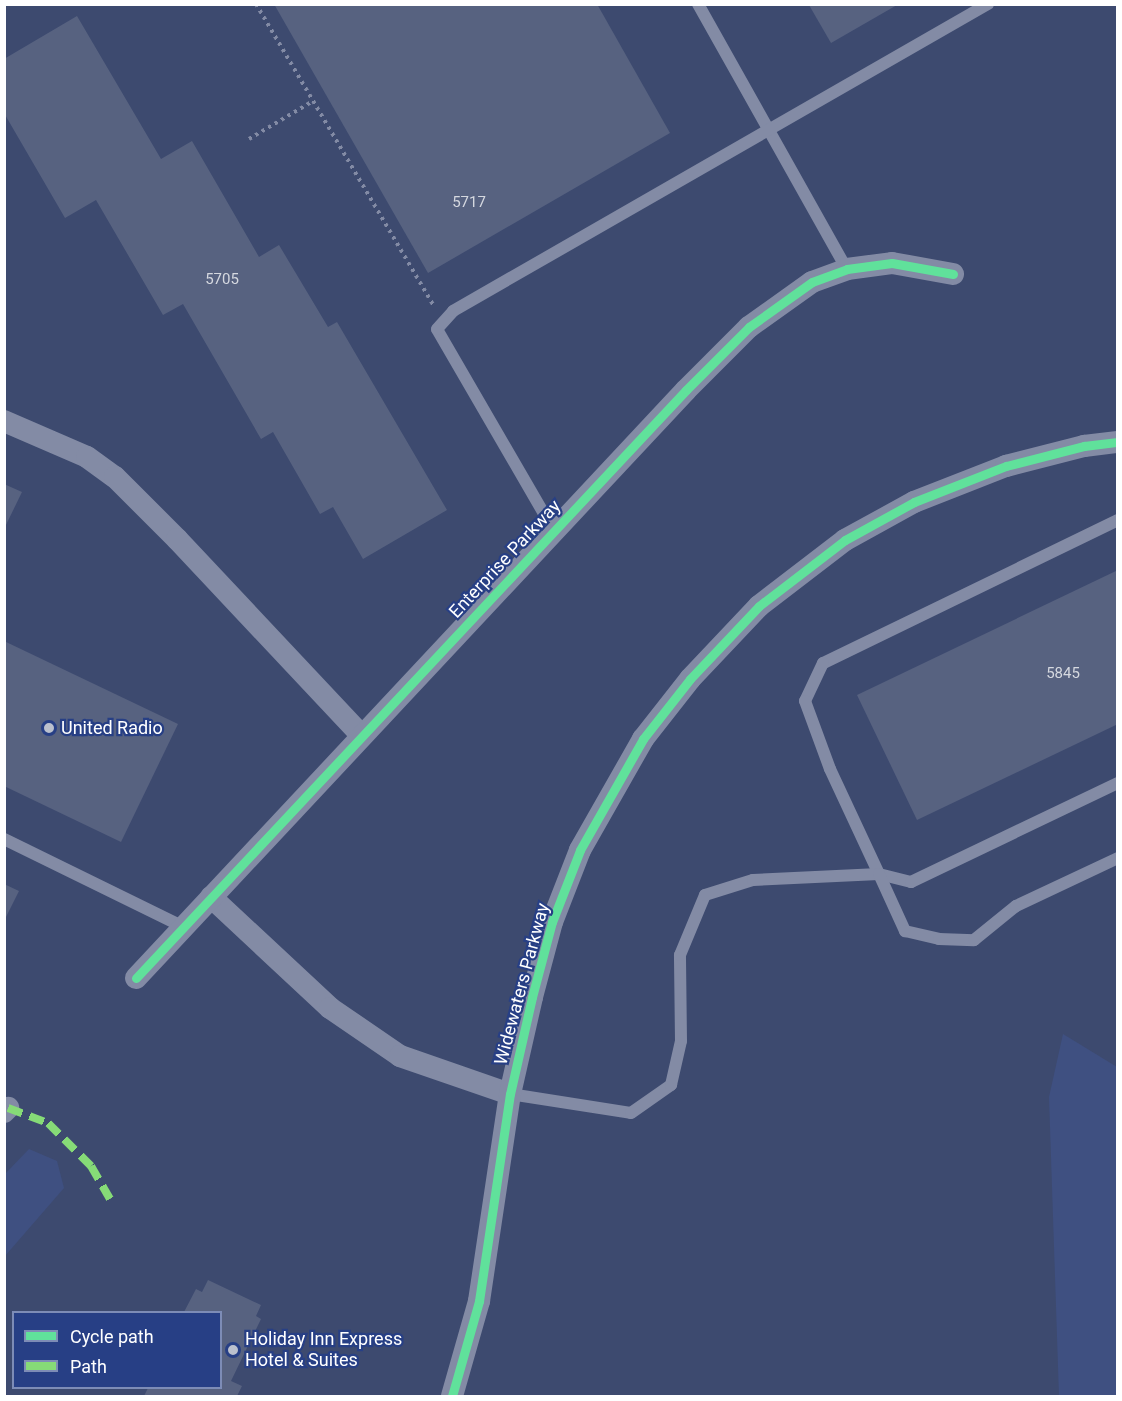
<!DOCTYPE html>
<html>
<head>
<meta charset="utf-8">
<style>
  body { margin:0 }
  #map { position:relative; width:1122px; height:1401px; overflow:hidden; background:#3d4a6f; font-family:Roboto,sans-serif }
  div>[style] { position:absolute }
  .water>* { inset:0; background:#3f5081 }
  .building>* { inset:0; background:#576280 }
  .path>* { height:4px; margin-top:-2px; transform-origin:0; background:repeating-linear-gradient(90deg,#838ba5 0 3px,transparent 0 7.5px) }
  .service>* { height:12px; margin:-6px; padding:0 6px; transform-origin:6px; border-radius:6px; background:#838ba5 }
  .minor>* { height:22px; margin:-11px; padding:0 11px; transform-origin:11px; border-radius:11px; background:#838ba5 }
  .quiet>* { height:8px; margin-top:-4px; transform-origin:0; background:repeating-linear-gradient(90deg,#86db77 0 15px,transparent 0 23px) }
  .cycleway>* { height:9px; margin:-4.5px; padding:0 4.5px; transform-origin:4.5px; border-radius:4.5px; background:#60e19b }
  .dots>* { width:16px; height:16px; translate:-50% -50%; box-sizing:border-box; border:3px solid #273f85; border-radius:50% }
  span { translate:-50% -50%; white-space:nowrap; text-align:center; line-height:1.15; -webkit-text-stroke:4.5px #273f85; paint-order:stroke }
  .number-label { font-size:15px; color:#d5d8df }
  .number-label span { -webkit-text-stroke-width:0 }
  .street-label { font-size:18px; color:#fff }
  .poi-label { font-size:18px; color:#fff }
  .left { translate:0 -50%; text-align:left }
  .frame { position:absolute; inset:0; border:6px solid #fff; pointer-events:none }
  .legend { position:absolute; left:12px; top:1311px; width:210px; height:78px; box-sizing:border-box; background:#273f85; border:2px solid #7d8cb6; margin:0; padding:8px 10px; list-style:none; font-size:18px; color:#fff }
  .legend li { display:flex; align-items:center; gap:12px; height:30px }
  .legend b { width:30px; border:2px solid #7d8cb6 }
</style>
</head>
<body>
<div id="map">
  <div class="water">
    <div style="clip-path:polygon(1063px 1034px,1117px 1067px,1117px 1396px,1059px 1396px,1049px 1097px)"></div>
    <div style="clip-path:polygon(29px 1149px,57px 1161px,64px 1188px,5px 1256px,5px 1174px)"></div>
  </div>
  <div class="building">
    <div style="clip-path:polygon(274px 4px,597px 4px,670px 133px,428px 273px)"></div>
    <div style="clip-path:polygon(809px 5px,897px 5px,831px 43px)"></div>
    <div style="clip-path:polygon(77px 16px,161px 159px,192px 141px,259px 257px,279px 245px,328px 327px,337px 322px,447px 510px,363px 559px,333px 507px,320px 514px,273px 432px,261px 439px,183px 304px,163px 315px,96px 200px,65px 218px,4px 113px,4px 59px)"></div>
    <div style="clip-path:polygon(4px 484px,22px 492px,4px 529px)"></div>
    <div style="clip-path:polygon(1118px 570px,1118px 724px,917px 820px,857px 695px)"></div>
    <div style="clip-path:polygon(4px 641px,178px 724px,121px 842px,4px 786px)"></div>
    <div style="clip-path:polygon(4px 884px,19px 891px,4px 921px)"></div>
    <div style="clip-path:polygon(208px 1280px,261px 1305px,256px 1316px,261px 1319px,231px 1381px,242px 1386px,237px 1396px,144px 1396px,148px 1388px,220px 1388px,220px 1312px,184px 1312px,196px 1289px,202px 1292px)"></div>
  </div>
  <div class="path">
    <div style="left:256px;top:4px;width:351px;rotate:59.5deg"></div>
    <div style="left:249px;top:139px;width:74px;rotate:-30.7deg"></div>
  </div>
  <div class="service">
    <div style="left:698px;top:4px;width:304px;rotate:60.7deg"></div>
    <div style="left:1118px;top:520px;width:328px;rotate:154.1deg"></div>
    <div style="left:823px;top:663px;width:42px;rotate:115.3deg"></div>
    <div style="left:805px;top:701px;width:72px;rotate:69.8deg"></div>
    <div style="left:830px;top:769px;width:116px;rotate:65deg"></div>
    <div style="left:879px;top:874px;width:33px;rotate:14deg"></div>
    <div style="left:911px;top:882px;width:229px;rotate:-25.6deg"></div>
    <div style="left:554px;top:531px;width:233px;rotate:-120.1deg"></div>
    <div style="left:437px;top:329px;width:24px;rotate:-48deg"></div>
    <div style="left:453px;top:311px;width:617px;rotate:-29.85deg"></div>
    <div style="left:4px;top:839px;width:200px;rotate:26.1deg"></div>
    <div style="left:510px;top:1094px;width:122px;rotate:8.9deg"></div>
    <div style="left:631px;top:1113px;width:49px;rotate:-35deg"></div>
    <div style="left:671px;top:1085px;width:45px;rotate:-77.2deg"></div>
    <div style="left:681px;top:1041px;width:86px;rotate:-90.7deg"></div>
    <div style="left:680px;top:955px;width:65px;rotate:-67.4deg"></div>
    <div style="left:705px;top:895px;width:50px;rotate:-17.4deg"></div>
    <div style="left:753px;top:880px;width:126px;rotate:-2.7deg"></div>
    <div style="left:879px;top:874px;width:63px;rotate:65.5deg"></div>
    <div style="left:905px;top:931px;width:35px;rotate:13deg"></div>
    <div style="left:939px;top:939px;width:35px;rotate:2deg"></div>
    <div style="left:974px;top:940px;width:54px;rotate:-39deg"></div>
    <div style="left:1016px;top:906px;width:113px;rotate:-25.2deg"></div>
  </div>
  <div class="minor">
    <div style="left:4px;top:421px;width:90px;rotate:23.4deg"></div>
    <div style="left:87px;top:457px;width:34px;rotate:36deg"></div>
    <div style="left:115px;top:477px;width:88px;rotate:45deg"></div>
    <div style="left:177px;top:539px;width:270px;rotate:46.8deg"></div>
    <div style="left:211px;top:897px;width:163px;rotate:43deg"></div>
    <div style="left:330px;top:1008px;width:85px;rotate:34.4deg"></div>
    <div style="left:400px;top:1056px;width:116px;rotate:19.1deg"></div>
    <div style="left:136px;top:978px;width:805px;rotate:-46.91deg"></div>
    <div style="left:686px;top:390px;width:89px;rotate:-45deg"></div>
    <div style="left:749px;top:327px;width:77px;rotate:-35.5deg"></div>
    <div style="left:812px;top:282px;width:37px;rotate:-20deg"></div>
    <div style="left:847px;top:269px;width:45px;rotate:-7.6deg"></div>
    <div style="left:892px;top:263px;width:62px;rotate:10.2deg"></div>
    <div style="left:4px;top:1112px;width:6px;rotate:-45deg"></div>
    <div style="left:452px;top:1396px;width:99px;rotate:-74.1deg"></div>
    <div style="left:479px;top:1301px;width:209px;rotate:-81.5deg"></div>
    <div style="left:510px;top:1094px;width:99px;rotate:-77.2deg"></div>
    <div style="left:532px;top:997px;width:78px;rotate:-75.1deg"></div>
    <div style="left:552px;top:922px;width:77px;rotate:-68.7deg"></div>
    <div style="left:580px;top:850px;width:128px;rotate:-60.4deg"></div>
    <div style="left:643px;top:739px;width:76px;rotate:-51.9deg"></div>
    <div style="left:690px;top:679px;width:100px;rotate:-46.6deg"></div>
    <div style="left:759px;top:606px;width:108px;rotate:-37.5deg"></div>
    <div style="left:845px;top:540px;width:79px;rotate:-28.8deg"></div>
    <div style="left:914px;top:502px;width:99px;rotate:-21.4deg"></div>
    <div style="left:1006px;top:466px;width:81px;rotate:-14.4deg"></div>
    <div style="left:1084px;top:446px;width:34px;rotate:-7deg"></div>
  </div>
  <div class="quiet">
    <div style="left:8px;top:1108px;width:43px;rotate:20.6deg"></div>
    <div style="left:48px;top:1123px;width:61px;rotate:45deg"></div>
    <div style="left:91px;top:1166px;width:38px;rotate:60deg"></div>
  </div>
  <div class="cycleway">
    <div style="left:136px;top:978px;width:805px;rotate:-46.91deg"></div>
    <div style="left:686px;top:390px;width:89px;rotate:-45deg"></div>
    <div style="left:749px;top:327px;width:77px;rotate:-35.5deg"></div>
    <div style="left:812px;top:282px;width:37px;rotate:-20deg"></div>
    <div style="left:847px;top:269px;width:45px;rotate:-7.6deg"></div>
    <div style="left:892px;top:263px;width:62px;rotate:10.2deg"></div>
    <div style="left:452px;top:1396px;width:99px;rotate:-74.1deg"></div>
    <div style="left:479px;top:1301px;width:209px;rotate:-81.5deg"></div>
    <div style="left:510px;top:1094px;width:99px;rotate:-77.2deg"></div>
    <div style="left:532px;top:997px;width:78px;rotate:-75.1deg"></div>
    <div style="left:552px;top:922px;width:77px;rotate:-68.7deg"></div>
    <div style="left:580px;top:850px;width:128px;rotate:-60.4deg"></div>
    <div style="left:643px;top:739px;width:76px;rotate:-51.9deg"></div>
    <div style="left:690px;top:679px;width:100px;rotate:-46.6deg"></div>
    <div style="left:759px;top:606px;width:108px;rotate:-37.5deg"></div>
    <div style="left:845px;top:540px;width:79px;rotate:-28.8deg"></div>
    <div style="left:914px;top:502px;width:99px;rotate:-21.4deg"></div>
    <div style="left:1006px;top:466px;width:81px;rotate:-14.4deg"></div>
    <div style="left:1084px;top:446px;width:34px;rotate:-7deg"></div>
  </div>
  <div class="dots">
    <div style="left:49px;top:728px;background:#bbc0cd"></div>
    <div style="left:233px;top:1350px;background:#bbc0cd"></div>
  </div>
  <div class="number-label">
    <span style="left:469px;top:203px">5717</span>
    <span style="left:222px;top:280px">5705</span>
    <span style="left:1063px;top:674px">5845</span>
  </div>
  <div class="street-label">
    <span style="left:505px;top:559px;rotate:-47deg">Enterprise Parkway</span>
    <span style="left:522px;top:984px;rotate:-75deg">Widewaters Parkway</span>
  </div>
  <div class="poi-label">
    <span class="left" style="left:61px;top:728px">United Radio</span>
    <span class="left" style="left:245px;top:1350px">Holiday Inn Express<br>Hotel &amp; Suites</span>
  </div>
  <div class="frame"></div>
  <ul class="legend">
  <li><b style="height:8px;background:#60e19b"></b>Cycle path</li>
  <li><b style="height:8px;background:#86db77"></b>Path</li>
  </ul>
</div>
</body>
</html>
